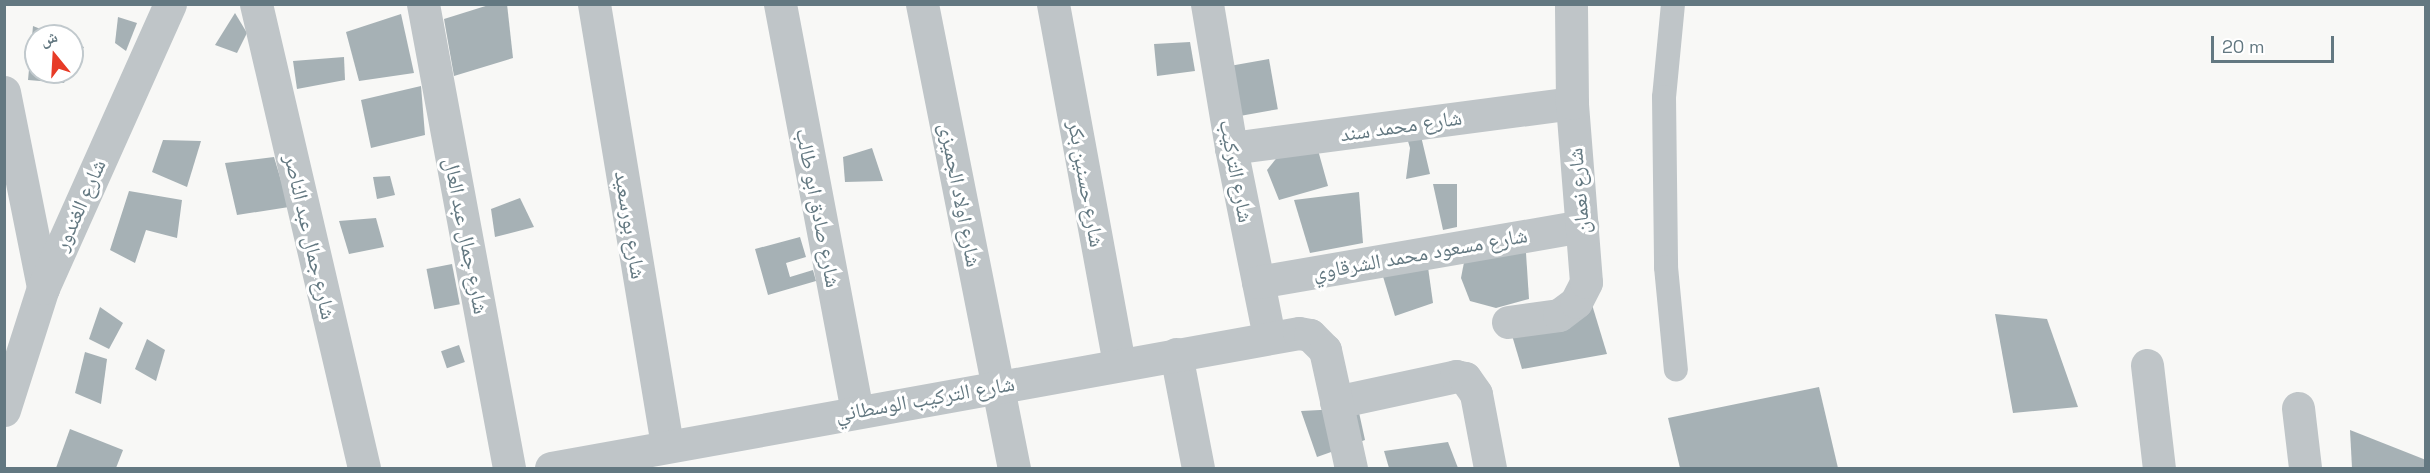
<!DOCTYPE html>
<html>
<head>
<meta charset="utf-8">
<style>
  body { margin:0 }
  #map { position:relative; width:2430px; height:473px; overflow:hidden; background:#f8f8f6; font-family:"Space Grotesk","Noto Naskh Arabic",sans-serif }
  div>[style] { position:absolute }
  .building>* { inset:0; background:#a6b1b5; transform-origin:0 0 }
  .lane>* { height:24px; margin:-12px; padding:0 12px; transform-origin:12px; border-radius:12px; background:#bfc5c8 }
  .street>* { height:33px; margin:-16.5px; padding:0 16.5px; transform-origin:16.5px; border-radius:16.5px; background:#bfc5c8 }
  span { translate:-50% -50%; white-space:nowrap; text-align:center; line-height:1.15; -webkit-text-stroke:6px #fff; paint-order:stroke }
  .street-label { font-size:21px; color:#637881 }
  .frame { position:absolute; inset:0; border:6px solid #637881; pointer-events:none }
  .north { position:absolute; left:24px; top:24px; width:60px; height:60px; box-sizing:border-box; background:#fff; border:2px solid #c1c9cd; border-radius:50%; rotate:342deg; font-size:16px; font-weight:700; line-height:24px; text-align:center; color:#637881 }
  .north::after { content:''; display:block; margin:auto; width:21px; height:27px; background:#e73b27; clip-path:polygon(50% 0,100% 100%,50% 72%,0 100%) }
  .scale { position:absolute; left:2211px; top:36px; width:123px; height:27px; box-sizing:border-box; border:3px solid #637881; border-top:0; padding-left:8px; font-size:18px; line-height:21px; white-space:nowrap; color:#637881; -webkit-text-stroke:4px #fff; paint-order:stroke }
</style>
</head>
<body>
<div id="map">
  <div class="building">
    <div style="clip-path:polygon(492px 4px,507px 4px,513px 58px,454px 76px,444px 19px)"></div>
    <div style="clip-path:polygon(235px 13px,247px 33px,237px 53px,215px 45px)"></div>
    <div style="clip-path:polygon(401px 14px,414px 73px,359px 81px,346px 32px)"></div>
    <div style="clip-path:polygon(118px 17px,137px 23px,126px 51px,115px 43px)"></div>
    <div style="clip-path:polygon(33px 26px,58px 36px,36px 36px,36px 72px,70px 72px,64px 83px,28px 80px)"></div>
    <div style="clip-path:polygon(72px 42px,84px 47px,72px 68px)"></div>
    <div style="clip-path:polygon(1190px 42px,1195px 71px,1157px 76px,1154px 44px)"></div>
    <div style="clip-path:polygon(344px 57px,345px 80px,297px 89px,293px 61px)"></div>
    <div style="left:1269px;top:59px;width:51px;height:40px;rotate:80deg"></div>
    <div style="clip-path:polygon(421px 86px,425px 135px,371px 148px,361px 100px)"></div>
    <div style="clip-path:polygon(1405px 131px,1420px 132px,1430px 174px,1406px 179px,1410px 148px)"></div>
    <div style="clip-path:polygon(163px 140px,201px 141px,187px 187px,152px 172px)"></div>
    <div style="clip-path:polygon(1316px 143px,1328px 186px,1279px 200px,1267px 170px,1283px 150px)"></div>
    <div style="clip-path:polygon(872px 148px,883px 181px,845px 182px,843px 157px)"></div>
    <div style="clip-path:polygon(274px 157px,289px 207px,237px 215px,225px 163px)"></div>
    <div style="clip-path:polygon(390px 176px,395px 195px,377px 199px,373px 177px)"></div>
    <div style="clip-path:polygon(1433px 184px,1457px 184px,1457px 227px,1443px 230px)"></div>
    <div style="clip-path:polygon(129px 191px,182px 200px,177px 238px,146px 230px,135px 263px,110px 250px)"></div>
    <div style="clip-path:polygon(1359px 192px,1363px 243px,1310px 253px,1294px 200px)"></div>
    <div style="clip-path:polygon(520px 198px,534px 227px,495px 237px,491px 209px)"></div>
    <div style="clip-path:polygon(376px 218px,384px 247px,349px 254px,339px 221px)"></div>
    <div style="clip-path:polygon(800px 237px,806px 257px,786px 263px,790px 277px,813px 270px,816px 281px,768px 295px,755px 249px)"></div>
    <div style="clip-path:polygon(1497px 244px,1526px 253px,1529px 299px,1496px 308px,1470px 301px,1461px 278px,1465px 257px)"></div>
    <div style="clip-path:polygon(1427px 260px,1433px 303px,1395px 316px,1381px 270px)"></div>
    <div style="left:452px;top:264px;width:41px;height:26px;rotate:79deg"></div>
    <div style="clip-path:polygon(1590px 298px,1607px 354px,1522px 369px,1508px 322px)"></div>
    <div style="clip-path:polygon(100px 307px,123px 323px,109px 349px,89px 339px)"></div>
    <div style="clip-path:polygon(1995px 314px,2047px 319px,2078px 407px,2013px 413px)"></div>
    <div style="clip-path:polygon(147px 339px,165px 350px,156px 381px,135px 369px)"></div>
    <div style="left:459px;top:345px;width:18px;height:19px;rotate:71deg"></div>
    <div style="clip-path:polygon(85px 352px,107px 359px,101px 404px,75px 393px)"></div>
    <div style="clip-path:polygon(1819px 387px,1838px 468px,1680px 468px,1668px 418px)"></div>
    <div style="clip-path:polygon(1358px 408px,1365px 440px,1317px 457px,1301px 411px)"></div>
    <div style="clip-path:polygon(70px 429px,123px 450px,116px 468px,56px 468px)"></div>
    <div style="clip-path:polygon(2350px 430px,2426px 460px,2426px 468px,2352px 468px)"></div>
    <div style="clip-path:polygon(1448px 442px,1458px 468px,1389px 468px,1384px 451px)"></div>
  </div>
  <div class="lane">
    <div style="left:1673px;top:4px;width:93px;rotate:95.5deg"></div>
    <div style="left:1664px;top:97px;width:170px;rotate:89.3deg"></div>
    <div style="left:1666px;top:267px;width:103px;rotate:84.5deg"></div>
  </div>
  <div class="street">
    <div style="left:256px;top:4px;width:476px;rotate:76.9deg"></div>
    <div style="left:423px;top:4px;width:472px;rotate:79.5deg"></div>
    <div style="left:594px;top:4px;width:448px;rotate:80.6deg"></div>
    <div style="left:780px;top:4px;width:414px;rotate:79.3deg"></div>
    <div style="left:922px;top:4px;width:473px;rotate:78.8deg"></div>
    <div style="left:1053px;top:4px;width:366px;rotate:79.6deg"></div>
    <div style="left:1207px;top:4px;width:146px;rotate:80.5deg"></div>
    <div style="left:1231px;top:148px;width:193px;rotate:78.6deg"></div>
    <div style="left:4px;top:92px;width:200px;rotate:78.7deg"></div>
    <div style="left:1231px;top:148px;width:344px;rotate:-7.5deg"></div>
    <div style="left:1258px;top:282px;width:329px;rotate:-9.8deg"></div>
    <div style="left:1508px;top:322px;width:51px;rotate:-7.8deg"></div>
    <div style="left:1559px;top:315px;width:21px;rotate:-37deg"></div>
    <div style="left:1576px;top:302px;width:22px;rotate:-63deg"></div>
    <div style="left:1586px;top:282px;width:180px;rotate:-94.5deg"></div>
    <div style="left:1572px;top:103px;width:99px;rotate:-90.6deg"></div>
    <div style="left:1176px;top:354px;width:116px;rotate:79.1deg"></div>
    <div style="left:2147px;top:365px;width:104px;rotate:83.4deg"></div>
    <div style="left:1336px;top:402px;width:123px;rotate:-12.2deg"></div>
    <div style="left:1456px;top:376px;width:9px;rotate:13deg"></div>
    <div style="left:1465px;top:378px;width:19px;rotate:55deg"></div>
    <div style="left:1476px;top:394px;width:75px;rotate:79.3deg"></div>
    <div style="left:2298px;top:408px;width:60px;rotate:83.3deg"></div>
    <div style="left:4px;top:410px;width:128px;rotate:-72.3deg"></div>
    <div style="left:43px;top:288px;width:311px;rotate:-65.9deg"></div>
    <div style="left:551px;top:468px;width:760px;rotate:-10.23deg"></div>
    <div style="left:1299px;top:333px;width:11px;rotate:10deg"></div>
    <div style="left:1310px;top:335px;width:21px;rotate:45deg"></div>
    <div style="left:1325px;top:350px;width:121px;rotate:77.6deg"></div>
  </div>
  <div class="street-label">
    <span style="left:1401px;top:126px;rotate:-8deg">شارع محمد سند</span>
    <span style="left:1236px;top:171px;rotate:79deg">شارع التركيب</span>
    <span style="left:1086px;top:184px;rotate:80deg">شارع حسنين بكر</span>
    <span style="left:1579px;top:191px;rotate:-95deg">شارع نعمان</span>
    <span style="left:960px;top:195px;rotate:79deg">شارع اولاد الجميزى</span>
    <span style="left:80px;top:205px;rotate:-66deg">شارع الغندور</span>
    <span style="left:818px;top:208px;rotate:79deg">شارع صادق ابو طالب</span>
    <span style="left:630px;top:225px;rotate:81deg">شارع بورسعيد</span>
    <span style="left:466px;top:236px;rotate:79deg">شارع جمال عبد العال</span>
    <span style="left:310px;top:237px;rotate:77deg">شارع جمال عبد الناصر</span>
    <span style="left:1420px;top:254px;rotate:-10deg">شارع مسعود محمد الشرقاوي</span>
    <span style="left:925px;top:399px;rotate:-10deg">شارع التركيب الوسطاني</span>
  </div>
  <div class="frame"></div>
  <div class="north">ش</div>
  <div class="scale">20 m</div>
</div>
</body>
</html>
